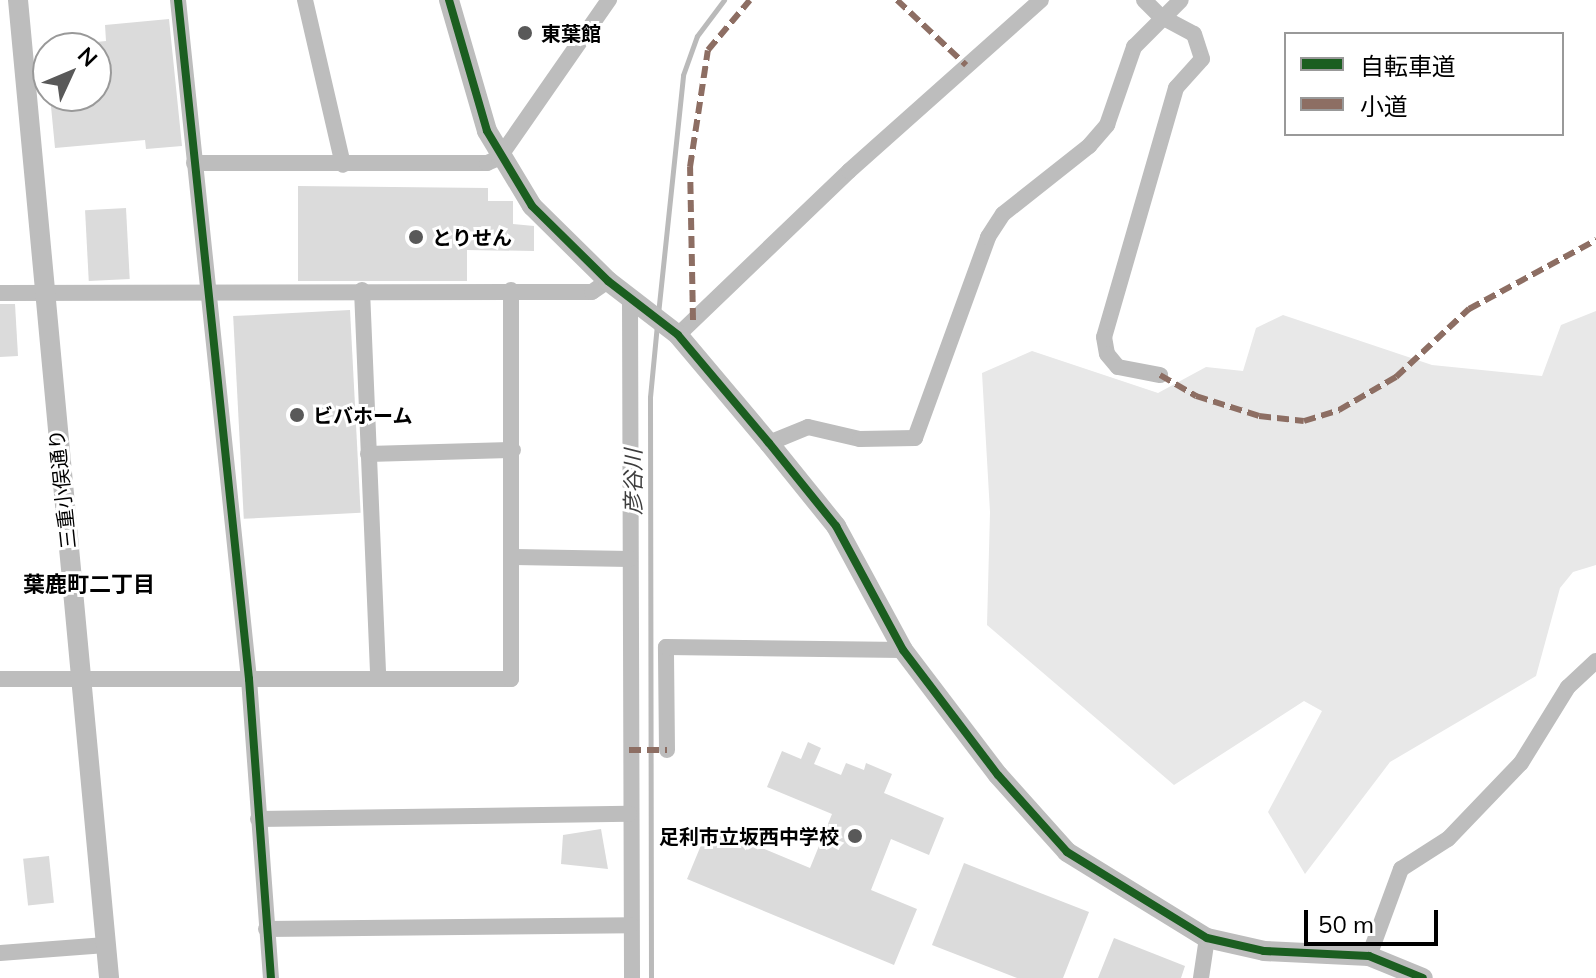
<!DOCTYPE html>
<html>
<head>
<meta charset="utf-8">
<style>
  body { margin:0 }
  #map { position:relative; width:1596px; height:978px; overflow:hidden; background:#fff; font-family:Mulish,"Noto Sans JP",sans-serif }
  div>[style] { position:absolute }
  .green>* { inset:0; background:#e8e8e8 }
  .stream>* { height:5px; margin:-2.5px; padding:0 2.5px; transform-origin:2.5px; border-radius:2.5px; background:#bababa }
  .building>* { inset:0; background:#dbdbdb; transform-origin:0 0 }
  .minor>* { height:16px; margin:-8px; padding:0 8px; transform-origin:8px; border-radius:8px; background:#bdbdbd }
  .tertiary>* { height:20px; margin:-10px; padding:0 10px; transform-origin:10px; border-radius:10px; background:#bdbdbd }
  .quiet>* { height:6px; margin-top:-3px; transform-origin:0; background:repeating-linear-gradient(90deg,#8d6e63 0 12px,transparent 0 18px) }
  .cycleway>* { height:8px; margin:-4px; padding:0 4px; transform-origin:4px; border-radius:4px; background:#1b5e20 }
  .dots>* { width:22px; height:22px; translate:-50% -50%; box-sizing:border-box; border:4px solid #fff; border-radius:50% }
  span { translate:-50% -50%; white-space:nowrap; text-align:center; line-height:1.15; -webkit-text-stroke:6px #fff; paint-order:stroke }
  .poi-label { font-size:20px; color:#000; font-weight:700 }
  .left { translate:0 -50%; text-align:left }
  .right { translate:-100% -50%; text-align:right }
  .street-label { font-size:20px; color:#000 }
  .water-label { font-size:22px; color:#3d3d3d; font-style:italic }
  .neighbourhood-label { font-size:22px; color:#000; font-weight:700 }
  .legend { position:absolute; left:1284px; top:32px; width:280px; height:104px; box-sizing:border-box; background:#fff; border:2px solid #999; margin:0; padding:10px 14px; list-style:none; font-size:24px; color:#000 }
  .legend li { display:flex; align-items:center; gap:16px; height:40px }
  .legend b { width:40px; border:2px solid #999 }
  .north { position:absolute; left:32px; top:32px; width:80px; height:80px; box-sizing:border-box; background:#fff; border:2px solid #999; border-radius:50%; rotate:46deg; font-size:22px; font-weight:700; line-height:32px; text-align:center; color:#000 }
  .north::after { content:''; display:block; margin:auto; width:28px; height:36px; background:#595959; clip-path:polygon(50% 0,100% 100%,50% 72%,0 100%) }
  .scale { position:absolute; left:1304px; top:910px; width:134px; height:36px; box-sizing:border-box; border:4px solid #000; border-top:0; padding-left:10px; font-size:24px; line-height:28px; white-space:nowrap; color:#000; -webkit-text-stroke:6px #fff; paint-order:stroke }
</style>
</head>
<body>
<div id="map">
  <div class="green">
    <div style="clip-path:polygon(1596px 311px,1596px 565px,1573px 572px,1560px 588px,1536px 676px,1390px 762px,1305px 874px,1268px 812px,1322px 711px,1304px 701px,1174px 785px,987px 625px,990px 512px,982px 373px,1032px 351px,1158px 393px,1206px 367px,1243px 371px,1256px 328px,1283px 315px,1432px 365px,1542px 376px,1561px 325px)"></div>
  </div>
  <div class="stream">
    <div style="left:658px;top:314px;width:240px;rotate:-84deg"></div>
    <div style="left:683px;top:75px;width:41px;rotate:-70.3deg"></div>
    <div style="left:697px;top:36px;width:45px;rotate:-53.1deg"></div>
    <div style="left:651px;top:978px;width:581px;rotate:-90.1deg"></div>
    <div style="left:650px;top:397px;width:73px;rotate:-84.5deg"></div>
  </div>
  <div class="building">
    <div style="clip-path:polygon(169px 19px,182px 146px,146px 149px,145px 140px,55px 148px,50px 96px,96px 96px,96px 42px,106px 41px,105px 25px)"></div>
    <div style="clip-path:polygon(298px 186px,488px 188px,488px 201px,513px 201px,513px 224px,534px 226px,534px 251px,467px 250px,467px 281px,298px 281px)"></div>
    <div style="left:126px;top:208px;width:71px;height:41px;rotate:87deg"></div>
    <div style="clip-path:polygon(0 304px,15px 304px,18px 356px,0 357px)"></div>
    <div style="left:350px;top:310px;width:203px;height:117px;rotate:87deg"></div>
    <div style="clip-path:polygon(808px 742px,821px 748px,814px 764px,841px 775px,846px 763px,864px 770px,866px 763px,892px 774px,884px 793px,944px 818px,929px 855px,891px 839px,871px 890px,917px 909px,894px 965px,687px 879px,709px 826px,810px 868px,832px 814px,767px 787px,782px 751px,801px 759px)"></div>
    <div style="clip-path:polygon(601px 829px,608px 869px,561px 864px,563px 835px)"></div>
    <div style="left:49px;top:856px;width:47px;height:26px;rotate:84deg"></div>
    <div style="clip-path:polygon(964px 863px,1089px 912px,1063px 978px,1017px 978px,932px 945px)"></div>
    <div style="clip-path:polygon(1114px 938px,1185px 966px,1181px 978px,1098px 978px)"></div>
  </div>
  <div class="minor">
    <div style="left:178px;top:0;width:683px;rotate:84.03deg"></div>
    <div style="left:249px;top:679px;width:300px;rotate:85.8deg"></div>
    <div style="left:305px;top:0;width:169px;rotate:77deg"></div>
    <div style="left:1144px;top:0;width:23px;rotate:45deg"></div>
    <div style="left:1160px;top:16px;width:38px;rotate:28deg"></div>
    <div style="left:1194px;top:34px;width:26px;rotate:72deg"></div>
    <div style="left:1202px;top:59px;width:39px;rotate:132deg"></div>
    <div style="left:1176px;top:88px;width:259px;rotate:106.1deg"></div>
    <div style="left:1104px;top:337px;width:17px;rotate:80deg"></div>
    <div style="left:1107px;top:354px;width:17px;rotate:50deg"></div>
    <div style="left:1118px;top:367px;width:43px;rotate:10.8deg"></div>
    <div style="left:194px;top:163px;width:293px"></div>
    <div style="left:487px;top:163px;width:13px;rotate:-23deg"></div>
    <div style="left:499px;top:158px;width:193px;rotate:-55.2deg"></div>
    <div style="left:362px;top:290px;width:389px;rotate:87.6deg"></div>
    <div style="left:0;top:293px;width:592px;rotate:-0.1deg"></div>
    <div style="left:592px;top:292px;width:19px;rotate:-35deg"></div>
    <div style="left:630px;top:300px;width:678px;rotate:89.83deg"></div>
    <div style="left:678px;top:335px;width:237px;rotate:-43.8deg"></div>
    <div style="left:849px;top:171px;width:257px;rotate:-41.7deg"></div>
    <div style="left:769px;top:443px;width:42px;rotate:-22.3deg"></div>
    <div style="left:808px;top:427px;width:53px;rotate:13deg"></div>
    <div style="left:860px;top:439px;width:55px;rotate:-1deg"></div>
    <div style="left:915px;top:438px;width:214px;rotate:-70deg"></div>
    <div style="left:988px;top:237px;width:27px;rotate:-57deg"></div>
    <div style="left:1003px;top:214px;width:110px;rotate:-38.3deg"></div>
    <div style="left:1089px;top:146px;width:28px;rotate:-49deg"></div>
    <div style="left:1107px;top:125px;width:83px;rotate:-70.9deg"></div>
    <div style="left:1134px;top:47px;width:66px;rotate:-45deg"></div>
    <div style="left:368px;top:454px;width:145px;rotate:-1.6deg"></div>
    <div style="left:514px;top:557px;width:116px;rotate:1deg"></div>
    <div style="left:0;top:679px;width:511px"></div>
    <div style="left:511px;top:679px;width:389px;rotate:-90deg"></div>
    <div style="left:667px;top:750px;width:103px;rotate:-90.6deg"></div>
    <div style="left:666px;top:647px;width:237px;rotate:0.7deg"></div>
    <div style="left:258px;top:819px;width:371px;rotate:-0.8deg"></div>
    <div style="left:266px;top:929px;width:365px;rotate:-0.6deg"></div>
    <div style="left:0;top:953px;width:106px;rotate:-4.3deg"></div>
    <div style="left:1369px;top:956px;width:93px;rotate:-69.8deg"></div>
    <div style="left:1401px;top:869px;width:56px;rotate:-32.6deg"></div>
    <div style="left:1448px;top:839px;width:105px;rotate:-46.2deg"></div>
    <div style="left:1521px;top:763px;width:89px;rotate:-58.3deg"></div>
    <div style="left:1568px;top:687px;width:38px;rotate:-43deg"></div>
    <div style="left:1201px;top:978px;width:40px;rotate:-81.5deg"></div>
  </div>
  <div class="tertiary">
    <div style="left:18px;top:0;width:982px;rotate:84.68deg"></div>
    <div style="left:449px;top:0;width:136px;rotate:73.8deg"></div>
    <div style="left:487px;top:131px;width:87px;rotate:59deg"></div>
    <div style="left:532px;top:206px;width:107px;rotate:44.6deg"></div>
    <div style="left:608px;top:281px;width:88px;rotate:37.6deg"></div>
    <div style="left:678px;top:335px;width:141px;rotate:49.9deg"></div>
    <div style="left:769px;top:443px;width:107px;rotate:51.1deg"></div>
    <div style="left:836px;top:526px;width:141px;rotate:61.6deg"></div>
    <div style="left:903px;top:650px;width:157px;rotate:52.8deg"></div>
    <div style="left:998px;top:775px;width:103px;rotate:48.1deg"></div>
    <div style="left:1067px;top:852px;width:164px;rotate:31.6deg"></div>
    <div style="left:1207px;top:938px;width:58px;rotate:12.8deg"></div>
    <div style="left:1264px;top:951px;width:105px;rotate:2.7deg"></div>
    <div style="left:1369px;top:956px;width:58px;rotate:22.2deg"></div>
  </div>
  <div class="quiet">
    <div style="left:897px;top:0;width:95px;rotate:43.3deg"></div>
    <div style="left:693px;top:320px;width:153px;rotate:-91.1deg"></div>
    <div style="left:690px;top:167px;width:118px;rotate:-81.3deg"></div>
    <div style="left:708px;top:50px;width:65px;rotate:-50deg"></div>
    <div style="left:1160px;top:375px;width:42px;rotate:30.3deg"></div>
    <div style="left:1196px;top:396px;width:66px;rotate:17.6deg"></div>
    <div style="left:1259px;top:416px;width:45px;rotate:6.3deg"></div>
    <div style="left:1304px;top:421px;width:37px;rotate:-17deg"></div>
    <div style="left:1339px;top:410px;width:66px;rotate:-30.1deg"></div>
    <div style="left:1396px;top:377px;width:100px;rotate:-43deg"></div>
    <div style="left:1469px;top:309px;width:145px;rotate:-28.5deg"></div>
    <div style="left:629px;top:750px;width:38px"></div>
  </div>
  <div class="cycleway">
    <div style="left:178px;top:0;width:683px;rotate:84.03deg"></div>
    <div style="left:249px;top:679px;width:300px;rotate:85.8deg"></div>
    <div style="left:449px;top:0;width:136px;rotate:73.8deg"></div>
    <div style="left:487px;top:131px;width:87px;rotate:59deg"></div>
    <div style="left:532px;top:206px;width:107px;rotate:44.6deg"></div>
    <div style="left:608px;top:281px;width:88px;rotate:37.6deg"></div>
    <div style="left:678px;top:335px;width:141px;rotate:49.9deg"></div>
    <div style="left:769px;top:443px;width:107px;rotate:51.1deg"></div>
    <div style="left:836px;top:526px;width:141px;rotate:61.6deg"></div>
    <div style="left:903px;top:650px;width:157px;rotate:52.8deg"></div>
    <div style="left:998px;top:775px;width:103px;rotate:48.1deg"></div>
    <div style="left:1067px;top:852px;width:164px;rotate:31.6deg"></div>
    <div style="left:1207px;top:938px;width:58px;rotate:12.8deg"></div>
    <div style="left:1264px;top:951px;width:105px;rotate:2.7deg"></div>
    <div style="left:1369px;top:956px;width:58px;rotate:22.2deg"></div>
  </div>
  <div class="dots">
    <div style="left:525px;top:33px;background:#595959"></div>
    <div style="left:416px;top:237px;background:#595959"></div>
    <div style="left:297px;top:415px;background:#595959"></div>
    <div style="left:855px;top:836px;background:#595959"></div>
  </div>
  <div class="poi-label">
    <span class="left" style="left:541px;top:33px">東葉館</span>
    <span class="left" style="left:432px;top:237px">とりせん</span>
    <span class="left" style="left:313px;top:415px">ビバホーム</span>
    <span class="right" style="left:839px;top:836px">足利市立坂西中学校</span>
  </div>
  <div class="street-label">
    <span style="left:62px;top:489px;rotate:-96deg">三重小俣通り</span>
  </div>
  <div class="water-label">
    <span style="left:634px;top:482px;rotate:-90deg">彦谷川</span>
  </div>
  <div class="neighbourhood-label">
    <span style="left:89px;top:585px">葉鹿町二丁目</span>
  </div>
  <ul class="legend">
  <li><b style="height:10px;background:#1b5e20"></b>自転車道</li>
  <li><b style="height:10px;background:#8d6e63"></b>小道</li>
  </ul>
  <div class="north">N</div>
  <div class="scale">50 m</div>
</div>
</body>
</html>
